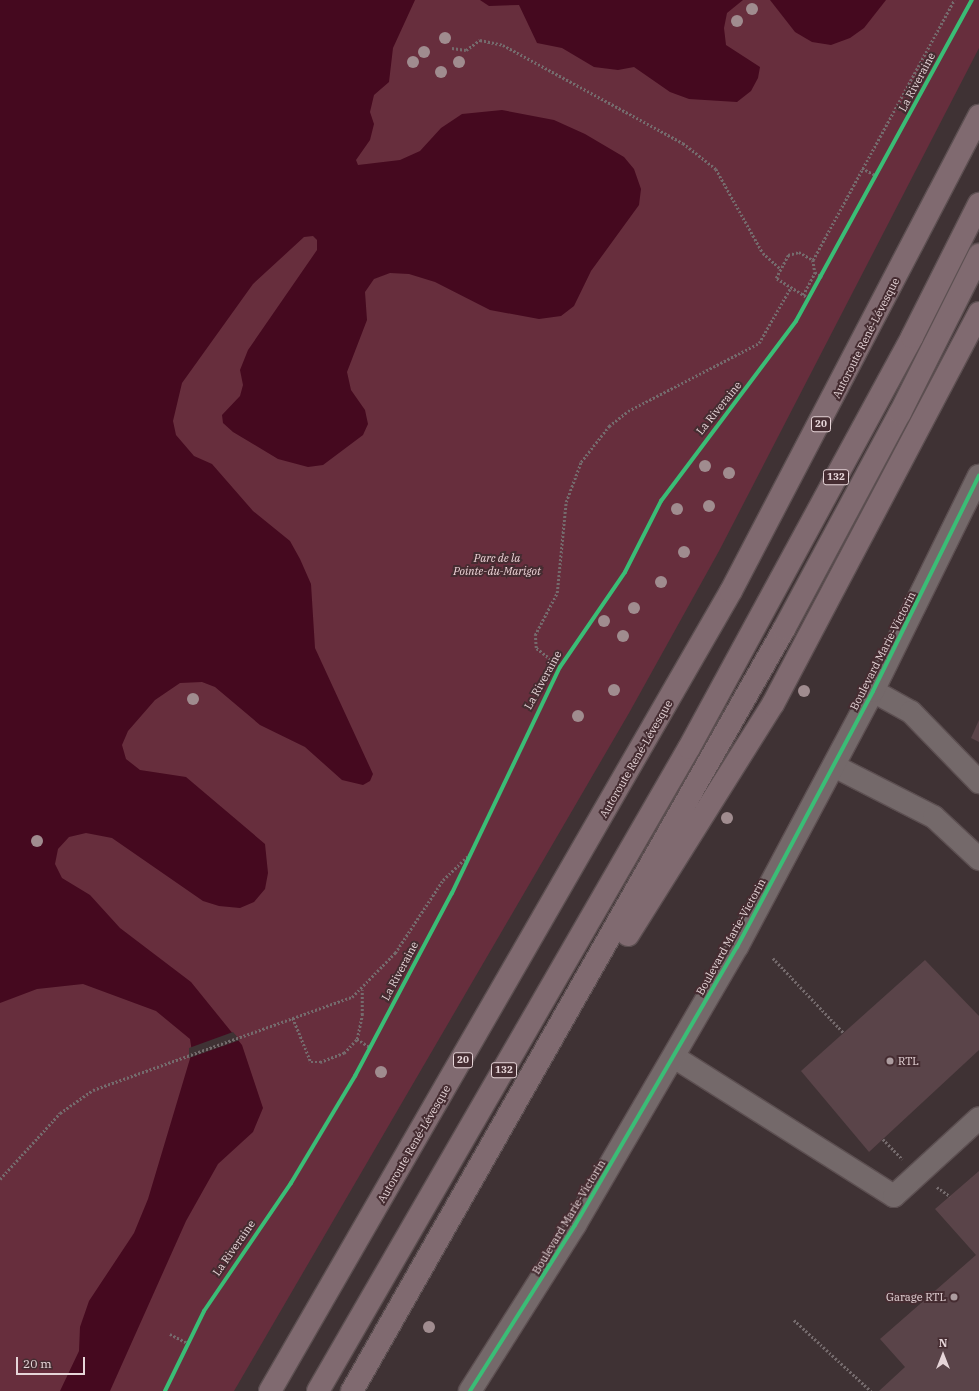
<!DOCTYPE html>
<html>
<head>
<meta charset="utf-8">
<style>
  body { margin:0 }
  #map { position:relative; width:979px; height:1391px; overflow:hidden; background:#3f3234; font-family:"IBM Plex Serif",serif }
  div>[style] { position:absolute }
  .green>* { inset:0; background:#672e3d }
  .water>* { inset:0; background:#45091f }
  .pier>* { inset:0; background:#3f3234 }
  .building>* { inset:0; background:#5a4449 }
  .path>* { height:2.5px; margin-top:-1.25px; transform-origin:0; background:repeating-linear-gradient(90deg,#756b6d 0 2px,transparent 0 4px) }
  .roads { filter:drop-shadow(1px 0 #5c4f51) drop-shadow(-1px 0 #5c4f51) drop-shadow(0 1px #5c4f51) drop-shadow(0 -1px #5c4f51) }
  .minor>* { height:22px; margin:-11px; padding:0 11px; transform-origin:11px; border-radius:11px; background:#74696a }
  .highway>* { height:22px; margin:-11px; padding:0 11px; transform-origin:11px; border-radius:11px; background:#806a70 }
  .cycleway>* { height:4px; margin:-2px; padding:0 2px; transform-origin:2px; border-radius:2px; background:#3abd76 }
  .trees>* { width:12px; height:12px; margin:-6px; border-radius:50%; background:#a08c8f }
  .dots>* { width:11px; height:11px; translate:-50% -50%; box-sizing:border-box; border:2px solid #452c31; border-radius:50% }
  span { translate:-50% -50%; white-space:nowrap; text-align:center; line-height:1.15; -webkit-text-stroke:4px #452c31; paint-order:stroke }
  .shield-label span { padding:1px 3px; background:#452c31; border:1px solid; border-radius:3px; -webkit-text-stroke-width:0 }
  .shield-label { font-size:10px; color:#e6d5d8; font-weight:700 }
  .street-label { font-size:11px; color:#e6d5d8 }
  .park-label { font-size:11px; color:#efd5d9; font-style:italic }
  .poi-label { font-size:11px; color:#e6d5d8 }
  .left { translate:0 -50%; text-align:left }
  .right { translate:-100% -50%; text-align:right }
  .north { position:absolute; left:923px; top:1335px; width:40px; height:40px; -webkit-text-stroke:3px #452c31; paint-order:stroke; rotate:0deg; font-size:11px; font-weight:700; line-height:16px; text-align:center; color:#e6d5d8 }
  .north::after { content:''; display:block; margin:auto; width:14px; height:18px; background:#e6d5d8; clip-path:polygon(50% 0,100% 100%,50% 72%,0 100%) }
  .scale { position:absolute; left:16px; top:1357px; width:69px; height:18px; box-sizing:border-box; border:2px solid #e6d5d8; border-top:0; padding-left:5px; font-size:12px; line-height:14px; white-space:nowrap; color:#e6d5d8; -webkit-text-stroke:3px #452c31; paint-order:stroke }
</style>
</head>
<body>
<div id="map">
  <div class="green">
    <div style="clip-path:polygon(395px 0,979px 0,979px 48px,719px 551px,629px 713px,234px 1391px,0 1391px,0 812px,57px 604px)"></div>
  </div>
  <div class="water">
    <div style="clip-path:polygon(0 0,415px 0,393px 48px,389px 82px,374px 95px,370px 112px,374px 124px,370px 140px,356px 160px,358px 165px,400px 160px,420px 151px,441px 128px,462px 114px,502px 110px,554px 120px,585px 134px,624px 157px,634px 169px,641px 189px,639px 205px,591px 271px,574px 306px,561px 316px,539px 319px,490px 310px,435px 282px,409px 274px,390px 273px,374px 279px,365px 292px,367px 320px,347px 372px,351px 390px,365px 410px,368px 424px,363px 435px,323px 465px,308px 467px,278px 459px,233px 432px,223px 423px,222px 415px,240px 396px,243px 385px,240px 370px,248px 350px,317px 250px,317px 240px,313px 236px,304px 237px,253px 284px,182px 383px,173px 421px,176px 435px,194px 456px,212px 464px,253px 511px,290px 541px,300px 559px,311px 584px,315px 648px,373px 774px,370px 781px,363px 785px,342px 780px,305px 747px,260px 725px,215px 687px,202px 682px,180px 683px,155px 700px,128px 731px,122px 745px,126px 759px,140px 770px,186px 777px,265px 844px,268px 873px,265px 889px,254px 902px,240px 908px,219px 906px,203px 901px,112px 838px,86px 833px,69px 837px,58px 849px,55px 864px,62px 878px,90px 895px,120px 928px,191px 982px,242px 1045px,263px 1108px,253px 1132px,218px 1164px,186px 1221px,110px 1391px,60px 1391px,79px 1351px,80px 1327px,89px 1301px,134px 1233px,148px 1199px,192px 1052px,190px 1039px,156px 1011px,83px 984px,37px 989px,0 1003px)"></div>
    <div style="clip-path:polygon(480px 0,743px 0,727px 13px,724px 28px,726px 45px,760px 67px,758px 78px,751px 91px,737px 102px,689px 99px,670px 92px,634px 67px,618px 70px,594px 67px,562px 48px,537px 43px,519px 5px,489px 6px)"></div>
    <div style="clip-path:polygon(770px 0,886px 0,864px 28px,850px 38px,831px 45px,812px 42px,795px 32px)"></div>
  </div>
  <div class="pier">
    <div style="clip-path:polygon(233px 1032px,240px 1040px,189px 1058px,189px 1048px)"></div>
  </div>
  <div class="building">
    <div style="clip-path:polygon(979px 720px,979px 742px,971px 738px)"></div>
    <div style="clip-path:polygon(925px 960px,979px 1016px,979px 1050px,869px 1152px,801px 1071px)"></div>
    <div style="clip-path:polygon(979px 1171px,979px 1391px,879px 1391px,905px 1367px,880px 1339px,976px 1255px,935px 1209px)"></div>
  </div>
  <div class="path">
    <div style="left:452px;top:48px;width:14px;rotate:8deg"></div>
    <div style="left:466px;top:50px;width:17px;rotate:-36deg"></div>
    <div style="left:480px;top:40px;width:24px;rotate:12deg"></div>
    <div style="left:503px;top:45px;width:205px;rotate:28.6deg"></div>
    <div style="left:683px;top:143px;width:42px;rotate:38.2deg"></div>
    <div style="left:716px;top:169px;width:96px;rotate:60.8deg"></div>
    <div style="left:763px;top:253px;width:24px;rotate:42deg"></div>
    <div style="left:862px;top:168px;width:17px;rotate:28deg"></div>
    <div style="left:813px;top:260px;width:296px;rotate:-61.5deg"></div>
    <div style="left:803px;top:295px;width:26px;rotate:-62deg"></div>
    <div style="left:809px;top:299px;width:39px;rotate:-148deg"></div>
    <div style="left:776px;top:278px;width:26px;rotate:-62deg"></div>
    <div style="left:788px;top:255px;width:11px;rotate:-15deg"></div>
    <div style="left:799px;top:252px;width:16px;rotate:30deg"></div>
    <div style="left:813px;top:260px;width:12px;rotate:81deg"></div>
    <div style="left:815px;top:272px;width:9px;rotate:36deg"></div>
    <div style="left:560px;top:667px;width:31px;rotate:-142deg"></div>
    <div style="left:536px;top:648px;width:13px;rotate:-94deg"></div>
    <div style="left:535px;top:635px;width:47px;rotate:-62.4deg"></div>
    <div style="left:557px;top:593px;width:91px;rotate:-84.4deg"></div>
    <div style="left:566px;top:502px;width:43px;rotate:-69.4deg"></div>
    <div style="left:581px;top:462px;width:46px;rotate:-52.1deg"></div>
    <div style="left:609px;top:426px;width:24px;rotate:-38deg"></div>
    <div style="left:628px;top:411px;width:148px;rotate:-27.4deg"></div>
    <div style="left:759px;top:343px;width:64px;rotate:-60.3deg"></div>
    <div style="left:773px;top:958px;width:103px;rotate:46.6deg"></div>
    <div style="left:293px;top:1018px;width:48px;rotate:67.8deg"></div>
    <div style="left:311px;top:1062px;width:9px"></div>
    <div style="left:320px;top:1062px;width:26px;rotate:-21deg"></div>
    <div style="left:344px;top:1053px;width:19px;rotate:-47deg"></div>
    <div style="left:357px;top:1039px;width:25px;rotate:-78deg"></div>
    <div style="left:362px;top:1015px;width:25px;rotate:-90deg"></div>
    <div style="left:357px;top:1039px;width:15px;rotate:32deg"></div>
    <div style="left:883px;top:1139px;width:28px;rotate:46deg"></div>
    <div style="left:0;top:1179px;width:89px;rotate:-47.7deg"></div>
    <div style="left:60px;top:1113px;width:40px;rotate:-34.9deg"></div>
    <div style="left:93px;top:1090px;width:275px;rotate:-19.8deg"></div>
    <div style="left:352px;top:997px;width:62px;rotate:-45.7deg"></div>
    <div style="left:395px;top:953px;width:87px;rotate:-56.7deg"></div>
    <div style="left:443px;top:880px;width:39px;rotate:-44deg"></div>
    <div style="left:937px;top:1187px;width:16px;rotate:35deg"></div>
    <div style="left:794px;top:1320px;width:105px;rotate:42.7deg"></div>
    <div style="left:170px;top:1334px;width:20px;rotate:27deg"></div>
  </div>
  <div class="roads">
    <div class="minor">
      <div style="left:873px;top:691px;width:43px;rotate:28.9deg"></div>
      <div style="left:911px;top:712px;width:98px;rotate:45.8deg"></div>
      <div style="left:834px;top:766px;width:112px;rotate:27deg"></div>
      <div style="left:934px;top:817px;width:62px;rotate:43deg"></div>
      <div style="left:674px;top:1057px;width:260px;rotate:32.3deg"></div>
      <div style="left:894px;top:1196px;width:115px;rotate:-42.5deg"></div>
      <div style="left:470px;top:1391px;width:196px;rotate:-57.7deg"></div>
      <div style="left:575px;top:1225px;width:322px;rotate:-59.8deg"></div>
      <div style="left:737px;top:947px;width:290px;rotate:-62deg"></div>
      <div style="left:873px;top:691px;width:240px;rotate:-63.8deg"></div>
    </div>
    <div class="highway">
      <div style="left:628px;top:935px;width:273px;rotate:-57.9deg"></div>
      <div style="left:773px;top:704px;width:442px;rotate:-62.2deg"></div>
      <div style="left:270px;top:1391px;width:923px;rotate:-60.05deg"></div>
      <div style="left:731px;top:591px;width:536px;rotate:-62.43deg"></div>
      <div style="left:318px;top:1391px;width:742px;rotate:-60.02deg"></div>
      <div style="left:689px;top:748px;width:468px;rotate:-61.5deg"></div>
      <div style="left:912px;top:337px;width:149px;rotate:-63.3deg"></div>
      <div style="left:352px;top:1391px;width:876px;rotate:-60.45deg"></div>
      <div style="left:784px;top:629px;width:245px;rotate:-61.8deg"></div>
      <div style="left:900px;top:413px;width:177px;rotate:-63.4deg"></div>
    </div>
  </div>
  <div class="cycleway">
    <div style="left:165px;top:1391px;width:89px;rotate:-64deg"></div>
    <div style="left:204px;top:1311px;width:155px;rotate:-55.8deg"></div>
    <div style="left:291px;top:1183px;width:125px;rotate:-59.1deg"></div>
    <div style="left:355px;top:1076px;width:207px;rotate:-62.1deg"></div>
    <div style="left:452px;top:893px;width:250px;rotate:-64.5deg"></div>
    <div style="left:560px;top:667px;width:115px;rotate:-55.6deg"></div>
    <div style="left:625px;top:572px;width:80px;rotate:-63.1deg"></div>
    <div style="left:661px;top:501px;width:225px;rotate:-53.1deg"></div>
    <div style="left:796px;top:321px;width:366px;rotate:-61.3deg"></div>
    <div style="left:470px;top:1391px;width:196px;rotate:-57.7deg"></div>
    <div style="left:575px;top:1225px;width:322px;rotate:-59.8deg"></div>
    <div style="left:737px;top:947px;width:290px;rotate:-62deg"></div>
    <div style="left:873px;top:691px;width:240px;rotate:-63.8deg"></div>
  </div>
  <div class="trees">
    <div style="left:752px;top:9px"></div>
    <div style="left:737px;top:21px"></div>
    <div style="left:445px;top:38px"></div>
    <div style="left:424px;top:52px"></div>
    <div style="left:413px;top:62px"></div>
    <div style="left:459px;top:62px"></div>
    <div style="left:441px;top:72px"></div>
    <div style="left:705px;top:466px"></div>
    <div style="left:729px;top:473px"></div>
    <div style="left:709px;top:506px"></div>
    <div style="left:677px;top:509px"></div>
    <div style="left:684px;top:552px"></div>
    <div style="left:661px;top:582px"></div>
    <div style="left:634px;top:608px"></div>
    <div style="left:604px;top:621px"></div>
    <div style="left:623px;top:636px"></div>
    <div style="left:614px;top:690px"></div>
    <div style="left:804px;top:691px"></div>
    <div style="left:193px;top:699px"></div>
    <div style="left:578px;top:716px"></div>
    <div style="left:727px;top:818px"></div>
    <div style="left:37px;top:841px"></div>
    <div style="left:381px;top:1072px"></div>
    <div style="left:429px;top:1327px"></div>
  </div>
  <div class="dots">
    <div style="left:890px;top:1061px;background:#ac9c9f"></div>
    <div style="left:954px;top:1297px;background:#ac9c9f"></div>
  </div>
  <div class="shield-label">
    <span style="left:821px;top:424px">20</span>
    <span style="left:836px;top:477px">132</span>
    <span style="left:463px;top:1060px">20</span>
    <span style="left:504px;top:1070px">132</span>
  </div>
  <div class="street-label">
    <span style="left:917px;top:82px;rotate:-62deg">La Riveraine</span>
    <span style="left:866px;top:338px;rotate:-63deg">Autoroute René-Lévesque</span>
    <span style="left:719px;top:408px;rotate:-51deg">La Riveraine</span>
    <span style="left:883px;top:651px;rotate:-63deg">Boulevard Marie-Victorin</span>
    <span style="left:543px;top:680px;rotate:-61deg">La Riveraine</span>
    <span style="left:636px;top:759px;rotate:-60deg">Autoroute René-Lévesque</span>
    <span style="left:731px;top:937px;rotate:-61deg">Boulevard Marie-Victorin</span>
    <span style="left:400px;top:971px;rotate:-62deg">La Riveraine</span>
    <span style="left:414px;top:1144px;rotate:-60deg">Autoroute René-Lévesque</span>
    <span style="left:569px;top:1217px;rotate:-59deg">Boulevard Marie-Victorin</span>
    <span style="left:234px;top:1248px;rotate:-55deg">La Riveraine</span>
  </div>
  <div class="park-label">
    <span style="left:497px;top:565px">Parc de la<br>Pointe-du-Marigot</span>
  </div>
  <div class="poi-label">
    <span class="left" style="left:898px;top:1061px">RTL</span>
    <span class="right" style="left:946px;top:1297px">Garage RTL</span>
  </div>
  <div class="north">N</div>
  <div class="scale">20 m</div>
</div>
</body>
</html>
